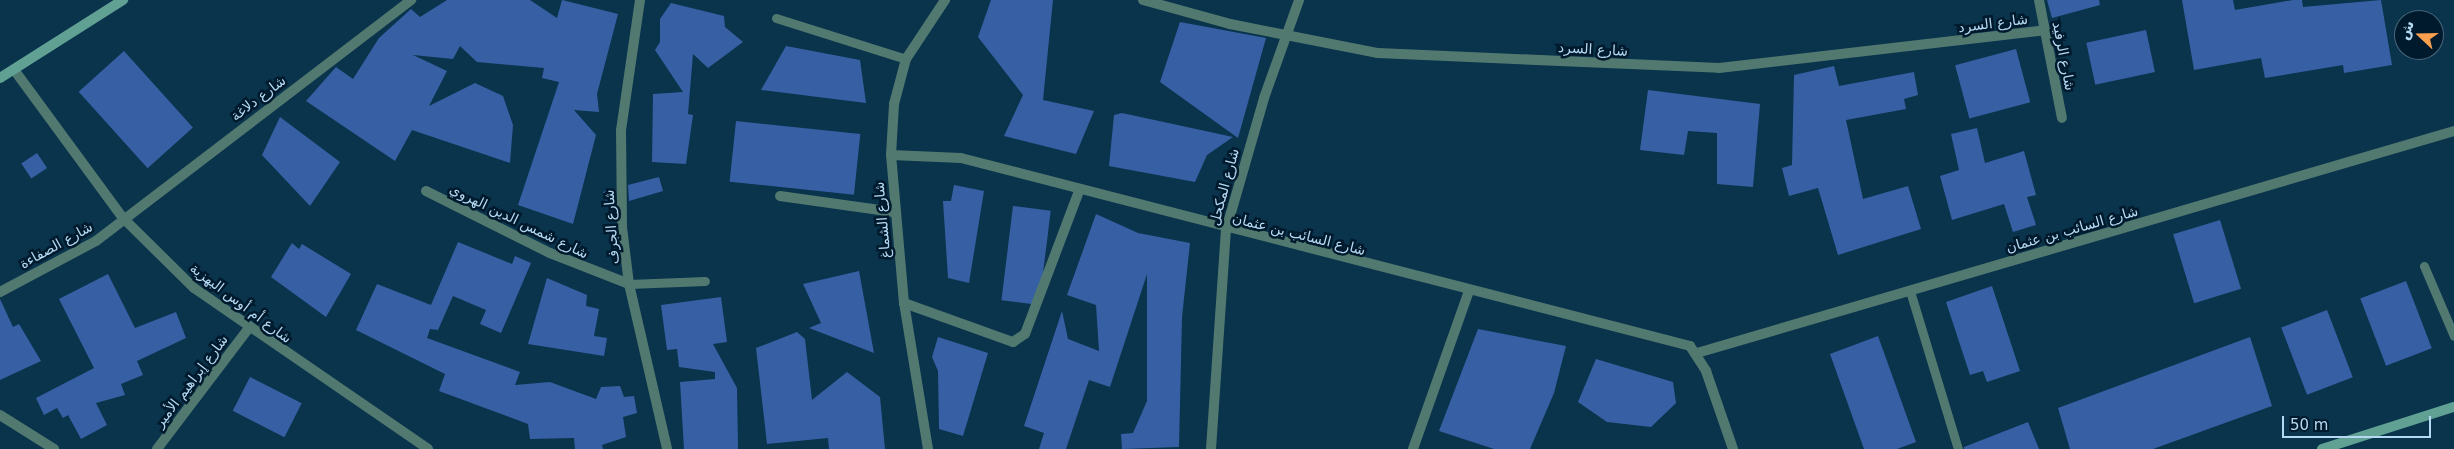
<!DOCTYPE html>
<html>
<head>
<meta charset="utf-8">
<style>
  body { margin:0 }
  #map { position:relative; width:2454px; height:449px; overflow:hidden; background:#0a334c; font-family:"DejaVu Sans",Cairo,sans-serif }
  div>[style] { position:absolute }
  .building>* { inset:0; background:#3760a4; transform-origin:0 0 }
  .lane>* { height:9px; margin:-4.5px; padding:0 4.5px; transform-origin:4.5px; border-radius:4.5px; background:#517970 }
  .street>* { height:10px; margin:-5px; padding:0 5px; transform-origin:5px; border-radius:5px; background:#517970 }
  .secondary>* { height:10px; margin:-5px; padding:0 5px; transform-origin:5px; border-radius:5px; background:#60a194 }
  span { translate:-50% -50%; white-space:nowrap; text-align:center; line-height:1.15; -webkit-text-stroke:5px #001a2d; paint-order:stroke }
  .street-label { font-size:14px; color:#b5d9f2 }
  .north { position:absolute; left:2394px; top:10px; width:50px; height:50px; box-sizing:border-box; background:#001a2d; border:1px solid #48667c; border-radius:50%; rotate:291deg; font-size:14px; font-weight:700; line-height:20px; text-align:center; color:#b5d9f2 }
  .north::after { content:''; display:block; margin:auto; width:18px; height:22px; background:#fa9f4e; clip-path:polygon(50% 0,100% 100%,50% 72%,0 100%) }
  .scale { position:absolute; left:2282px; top:416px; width:149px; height:22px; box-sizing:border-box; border:2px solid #b5d9f2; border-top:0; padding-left:6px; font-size:15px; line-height:18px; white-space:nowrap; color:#b5d9f2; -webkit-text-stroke:4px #001a2d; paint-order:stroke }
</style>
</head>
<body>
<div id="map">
  <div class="building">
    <div style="clip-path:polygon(447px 0,530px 0,557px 18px,562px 0,618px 14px,597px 94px,599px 112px,574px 110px,596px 135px,573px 224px,518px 205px,559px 82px,542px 78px,544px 68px,477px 62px,460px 46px,453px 59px,413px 55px,447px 71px,429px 106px,475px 83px,503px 96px,513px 125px,510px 163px,412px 130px,395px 161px,306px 101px,336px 67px,353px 79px,379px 38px,411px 9px,420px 17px)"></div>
    <div style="clip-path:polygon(991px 0,1053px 0,1043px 100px,1094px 111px,1076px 154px,1004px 136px,1023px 95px,978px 37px)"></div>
    <div style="clip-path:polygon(2047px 0,2099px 0,2100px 5px,2052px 18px)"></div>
    <div style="clip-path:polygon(2182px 0,2233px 0,2235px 10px,2293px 0,2302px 0,2303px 7px,2381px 0,2392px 65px,2344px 73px,2343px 65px,2265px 78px,2261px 58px,2194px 70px)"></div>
    <div style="clip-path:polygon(671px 3px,724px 16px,725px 27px,743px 42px,708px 68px,693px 54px,688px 114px,693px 115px,686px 164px,652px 162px,653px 94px,683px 92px,655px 50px,660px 42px,660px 19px)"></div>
    <div style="clip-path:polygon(1180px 22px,1266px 38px,1238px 138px,1160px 82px)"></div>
    <div style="left:2146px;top:30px;width:43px;height:61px;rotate:78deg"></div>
    <div style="clip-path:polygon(786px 46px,860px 60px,866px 103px,761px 90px)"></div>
    <div style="left:2016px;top:49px;width:55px;height:63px;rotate:75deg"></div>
    <div style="left:124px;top:51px;width:103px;height:61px;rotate:48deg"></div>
    <div style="clip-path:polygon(1834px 66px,1839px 86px,1914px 72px,1918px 95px,1904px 99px,1906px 109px,1846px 120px,1863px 199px,1908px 186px,1921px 229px,1838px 255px,1818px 188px,1789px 196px,1782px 168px,1792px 165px,1794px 75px)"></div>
    <div style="clip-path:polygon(1648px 90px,1760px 104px,1753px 187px,1717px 184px,1717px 133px,1688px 131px,1684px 155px,1640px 150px)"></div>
    <div style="clip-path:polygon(1122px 113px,1233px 137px,1207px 155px,1195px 182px,1109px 166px,1114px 115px)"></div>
    <div style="clip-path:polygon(280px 117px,340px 162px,310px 206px,262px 155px)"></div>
    <div style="left:736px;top:121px;width:125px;height:61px;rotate:6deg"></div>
    <div style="clip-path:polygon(1977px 128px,1985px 163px,2024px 151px,2036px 195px,2027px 197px,2036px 225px,2013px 232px,2004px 204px,1952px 220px,1940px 176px,1959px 170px,1951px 134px)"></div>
    <div style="left:37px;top:153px;width:18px;height:19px;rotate:56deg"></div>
    <div style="clip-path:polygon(659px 177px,663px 191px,629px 201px,628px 185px)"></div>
    <div style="clip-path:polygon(954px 185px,984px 191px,969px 283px,948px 278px,943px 201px,951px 201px)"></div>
    <div style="clip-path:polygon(615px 189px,615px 204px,607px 207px,603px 192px)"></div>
    <div style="left:1013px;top:206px;width:38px;height:95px;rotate:7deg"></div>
    <div style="clip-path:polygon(1096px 214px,1138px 233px,1190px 243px,1182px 317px,1179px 447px,1122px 449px,1121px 434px,1133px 433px,1147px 401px,1147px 274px,1110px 387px,1089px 380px,1066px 449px,1039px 449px,1044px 433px,1024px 426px,1062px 311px,1068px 339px,1099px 351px,1096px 305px,1067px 295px)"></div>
    <div style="left:2220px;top:220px;width:72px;height:49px;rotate:73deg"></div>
    <div style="clip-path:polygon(458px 242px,512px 264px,515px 256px,531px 263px,501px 333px,480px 324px,486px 310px,453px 296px,438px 330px,430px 329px,427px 338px,520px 372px,515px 385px,550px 382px,596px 399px,601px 387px,620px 386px,624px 397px,634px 396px,637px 413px,623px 417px,626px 437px,602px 445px,603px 449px,575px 449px,574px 438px,530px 439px,528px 424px,439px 391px,445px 374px,356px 330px,377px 284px,431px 305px)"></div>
    <div style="clip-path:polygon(292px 243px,299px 249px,302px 244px,351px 274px,326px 317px,271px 277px)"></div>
    <div style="clip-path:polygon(859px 271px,874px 353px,809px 328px,821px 323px,803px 284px)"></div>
    <div style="clip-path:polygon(108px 274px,135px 328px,176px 312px,186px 338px,137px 361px,143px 375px,121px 384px,125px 395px,96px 403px,107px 425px,81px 439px,68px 415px,63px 418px,57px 408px,44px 415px,36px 398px,94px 368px,59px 299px)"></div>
    <div style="clip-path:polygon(547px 278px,587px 295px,586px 306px,599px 309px,594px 336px,607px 338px,604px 356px,528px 344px)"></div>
    <div style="left:2406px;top:281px;width:72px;height:49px;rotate:69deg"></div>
    <div style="clip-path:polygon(1992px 286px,2020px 371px,1987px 382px,1983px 371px,1970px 375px,1946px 302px)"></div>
    <div style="clip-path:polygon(721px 297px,727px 342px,713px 344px,737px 388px,738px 449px,684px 449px,680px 382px,715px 379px,715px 372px,679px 367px,677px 349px,667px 350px,661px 305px)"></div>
    <div style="clip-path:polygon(0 299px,13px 327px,19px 324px,41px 361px,0 380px)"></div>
    <div style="left:2327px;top:310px;width:72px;height:49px;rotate:69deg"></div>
    <div style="clip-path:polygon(1478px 329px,1566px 346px,1554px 393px,1530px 449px,1494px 449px,1439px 431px)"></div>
    <div style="clip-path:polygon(797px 332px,805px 339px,812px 400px,847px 372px,880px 397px,885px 449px,829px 449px,828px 438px,767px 444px,756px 348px)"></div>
    <div style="clip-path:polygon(1878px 336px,1916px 442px,1897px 449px,1864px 449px,1830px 354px)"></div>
    <div style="clip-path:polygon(938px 337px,988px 353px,963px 436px,939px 429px,938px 371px,932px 357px)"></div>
    <div style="clip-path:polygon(2250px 337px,2272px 406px,2153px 449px,2070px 449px,2058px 408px)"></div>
    <div style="clip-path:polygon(1596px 359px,1673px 382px,1676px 403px,1651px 427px,1607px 422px,1578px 402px)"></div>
    <div style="left:250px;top:377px;width:58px;height:38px;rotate:27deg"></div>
    <div style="clip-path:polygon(2028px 422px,2039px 449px,1964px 449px,1964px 447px)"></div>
  </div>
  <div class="lane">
    <div style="left:776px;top:18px;width:136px;rotate:17.5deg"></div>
    <div style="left:2424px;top:266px;width:76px;rotate:66.8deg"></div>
    <div style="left:629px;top:284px;width:76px;rotate:-2.3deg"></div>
    <div style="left:1910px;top:291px;width:165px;rotate:73.1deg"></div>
  </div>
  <div class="street">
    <div style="left:640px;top:0;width:131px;rotate:98.3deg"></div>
    <div style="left:621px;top:130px;width:97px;rotate:89.4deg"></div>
    <div style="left:622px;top:227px;width:57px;rotate:83deg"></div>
    <div style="left:629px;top:284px;width:169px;rotate:77deg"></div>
    <div style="left:1143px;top:0;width:90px;rotate:15.4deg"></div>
    <div style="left:1230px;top:24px;width:151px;rotate:11.1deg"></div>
    <div style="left:1378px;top:53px;width:341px;rotate:2.5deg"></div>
    <div style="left:1719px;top:68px;width:328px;rotate:-6.6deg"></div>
    <div style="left:2039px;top:0;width:120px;rotate:79deg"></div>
    <div style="left:15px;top:71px;width:182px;rotate:53.7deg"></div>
    <div style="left:123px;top:218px;width:100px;rotate:44.6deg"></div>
    <div style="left:194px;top:288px;width:284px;rotate:34.5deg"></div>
    <div style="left:891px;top:155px;width:70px;rotate:2.5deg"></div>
    <div style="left:961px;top:158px;width:753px;rotate:14.46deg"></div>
    <div style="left:1690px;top:346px;width:30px;rotate:57deg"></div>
    <div style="left:1706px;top:371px;width:83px;rotate:70.9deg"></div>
    <div style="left:426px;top:191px;width:139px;rotate:26.6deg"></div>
    <div style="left:550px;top:253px;width:85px;rotate:21.4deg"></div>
    <div style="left:780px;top:196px;width:115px;rotate:8deg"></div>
    <div style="left:0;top:292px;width:109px;rotate:-28deg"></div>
    <div style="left:96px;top:241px;width:397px;rotate:-37.4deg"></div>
    <div style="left:904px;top:303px;width:116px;rotate:19.7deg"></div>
    <div style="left:1013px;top:342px;width:14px;rotate:-34deg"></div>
    <div style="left:1025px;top:334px;width:153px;rotate:-69.3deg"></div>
    <div style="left:1697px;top:353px;width:789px;rotate:-16.34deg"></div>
    <div style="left:0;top:415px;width:64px;rotate:32.2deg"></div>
    <div style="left:157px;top:449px;width:151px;rotate:-52.8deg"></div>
    <div style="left:928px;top:449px;width:148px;rotate:-99.3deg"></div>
    <div style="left:904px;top:303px;width:149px;rotate:-95deg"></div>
    <div style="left:891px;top:155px;width:51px;rotate:-86.6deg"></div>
    <div style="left:894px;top:104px;width:47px;rotate:-75.1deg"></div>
    <div style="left:906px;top:59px;width:71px;rotate:-56.5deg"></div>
    <div style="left:1211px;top:449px;width:220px;rotate:-86.1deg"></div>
    <div style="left:1226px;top:230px;width:137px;rotate:-73.9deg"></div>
    <div style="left:1264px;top:98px;width:104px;rotate:-70.3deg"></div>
    <div style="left:1413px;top:449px;width:168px;rotate:-70.5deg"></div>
  </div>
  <div class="secondary">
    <div style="left:0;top:78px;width:146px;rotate:-32.4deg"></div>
    <div style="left:2322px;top:449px;width:139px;rotate:-17.7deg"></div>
  </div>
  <div class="street-label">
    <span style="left:1993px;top:23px;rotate:-7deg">شارع السرد</span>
    <span style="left:1593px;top:49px;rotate:3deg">شارع السرد</span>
    <span style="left:2064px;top:56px;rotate:79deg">شارع الرفيد</span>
    <span style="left:258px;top:98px;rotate:-37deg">شارع دلاغة</span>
    <span style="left:1224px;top:187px;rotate:-75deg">شارع المكحل</span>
    <span style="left:882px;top:220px;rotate:-95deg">شارع الشماغ</span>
    <span style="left:519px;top:221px;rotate:26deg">شارع شمس الدين الهروي</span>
    <span style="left:611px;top:227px;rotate:-94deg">شارع الجرف</span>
    <span style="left:2072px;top:229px;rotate:-16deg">شارع السائب بن عثمان</span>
    <span style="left:1299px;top:234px;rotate:14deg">شارع السائب بن عثمان</span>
    <span style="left:56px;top:245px;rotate:-29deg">شارع الصفاءة</span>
    <span style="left:241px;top:303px;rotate:37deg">شارع أم أوس البهزية</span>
    <span style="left:191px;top:381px;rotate:-53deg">شارع إبراهيم الأمير</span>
  </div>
  <div class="north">ش</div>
  <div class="scale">50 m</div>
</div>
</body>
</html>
